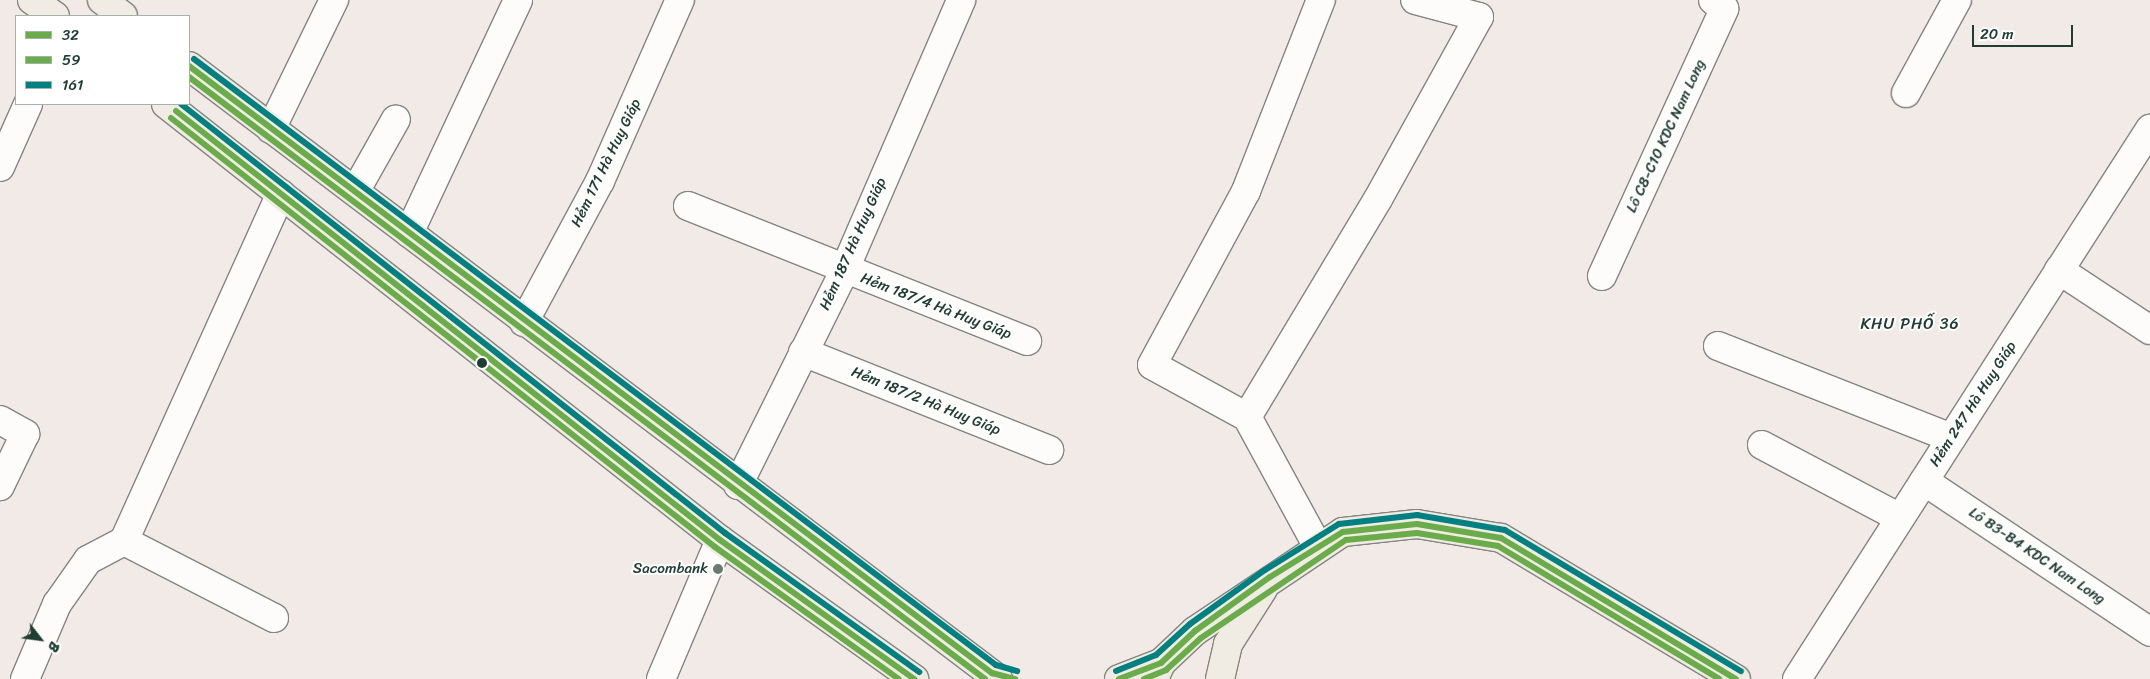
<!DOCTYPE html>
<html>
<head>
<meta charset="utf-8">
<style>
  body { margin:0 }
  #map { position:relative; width:2150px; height:679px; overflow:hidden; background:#f2eae6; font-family:Sriracha,sans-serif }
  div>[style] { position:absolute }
  .roads { filter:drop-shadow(1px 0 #838582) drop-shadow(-1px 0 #838582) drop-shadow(0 1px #838582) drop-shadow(0 -1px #838582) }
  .minor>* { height:28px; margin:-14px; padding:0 14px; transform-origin:14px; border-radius:14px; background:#fdfcfb }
  .major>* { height:28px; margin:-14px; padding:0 14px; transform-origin:14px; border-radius:14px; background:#f1ece3 }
  .bus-1>* { height:6px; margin:-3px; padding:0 3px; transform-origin:3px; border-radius:3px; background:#69ac49 }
  .bus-2>* { height:6px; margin:-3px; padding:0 3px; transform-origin:3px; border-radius:3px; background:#69ac49 }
  .bus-3>* { height:6px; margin:-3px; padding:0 3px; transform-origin:3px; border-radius:3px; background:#008080 }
  .dots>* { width:14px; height:14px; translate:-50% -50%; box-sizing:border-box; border:2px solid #fff; border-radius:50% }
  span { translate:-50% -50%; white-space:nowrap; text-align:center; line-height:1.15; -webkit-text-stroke:4px #fff; paint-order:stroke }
  .street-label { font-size:15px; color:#1f3d34 }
  .poi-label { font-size:15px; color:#1f3d34 }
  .right { translate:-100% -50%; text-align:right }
  .neighbourhood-label { font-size:16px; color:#1f3d34; letter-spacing:1px }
  .legend { position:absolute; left:15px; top:15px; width:175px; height:90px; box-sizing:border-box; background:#fff; border:1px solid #a5b1ae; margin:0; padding:6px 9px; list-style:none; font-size:15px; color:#1f3d34 }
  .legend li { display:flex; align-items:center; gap:10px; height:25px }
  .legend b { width:25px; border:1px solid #a5b1ae }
  .north { position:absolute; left:15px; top:614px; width:50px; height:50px; -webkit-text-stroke:4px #fff; paint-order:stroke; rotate:120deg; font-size:14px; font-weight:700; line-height:20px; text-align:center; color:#1f3d34 }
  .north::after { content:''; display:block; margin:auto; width:18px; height:22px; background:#1f3d34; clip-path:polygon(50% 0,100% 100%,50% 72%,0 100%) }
  .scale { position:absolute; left:1972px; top:25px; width:101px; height:22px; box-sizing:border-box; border:2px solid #1f3d34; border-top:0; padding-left:6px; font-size:15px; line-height:18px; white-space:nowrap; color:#1f3d34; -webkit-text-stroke:4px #fff; paint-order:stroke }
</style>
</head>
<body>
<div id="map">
  <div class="roads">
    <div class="minor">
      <div style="left:1906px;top:93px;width:106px;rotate:-61.3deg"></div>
      <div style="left:271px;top:129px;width:144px;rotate:-64deg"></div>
      <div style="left:0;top:167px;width:69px;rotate:-66deg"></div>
      <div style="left:356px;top:190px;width:81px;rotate:-60.6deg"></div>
      <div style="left:688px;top:206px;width:365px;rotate:21.7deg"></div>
      <div style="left:409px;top:233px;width:257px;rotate:-64.9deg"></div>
      <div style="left:2059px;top:270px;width:109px;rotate:33.4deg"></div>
      <div style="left:1602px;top:276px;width:294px;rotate:-65.4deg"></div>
      <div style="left:1724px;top:9px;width:14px;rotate:-141deg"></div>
      <div style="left:524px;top:322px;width:160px;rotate:-61.7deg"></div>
      <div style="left:600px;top:181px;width:198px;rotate:-66.2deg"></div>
      <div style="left:1718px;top:346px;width:251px;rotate:21.5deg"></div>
      <div style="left:803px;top:352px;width:265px;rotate:21.7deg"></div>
      <div style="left:1247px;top:417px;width:254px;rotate:-59deg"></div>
      <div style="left:1378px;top:199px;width:208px;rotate:-61deg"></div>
      <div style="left:1479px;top:17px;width:66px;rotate:-165.1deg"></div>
      <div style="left:0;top:420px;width:29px;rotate:29deg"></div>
      <div style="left:25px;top:434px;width:58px;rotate:115.7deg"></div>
      <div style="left:1762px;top:445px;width:156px;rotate:27.9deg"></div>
      <div style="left:1924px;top:481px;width:272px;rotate:33.7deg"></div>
      <div style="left:738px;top:485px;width:239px;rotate:-63.6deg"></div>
      <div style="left:844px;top:271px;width:295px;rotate:-66.6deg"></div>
      <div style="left:1318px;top:547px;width:148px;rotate:-118.6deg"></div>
      <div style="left:1247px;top:417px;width:108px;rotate:-151.3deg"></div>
      <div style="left:1152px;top:365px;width:198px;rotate:-61.6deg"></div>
      <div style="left:1246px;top:191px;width:205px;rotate:-68.6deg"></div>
      <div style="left:274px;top:618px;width:169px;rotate:-152.8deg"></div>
      <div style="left:124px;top:541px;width:381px;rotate:-65.7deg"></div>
      <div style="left:25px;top:679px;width:82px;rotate:-66.9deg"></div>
      <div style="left:57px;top:604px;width:54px;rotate:-54.8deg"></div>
      <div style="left:88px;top:560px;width:41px;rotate:-27.8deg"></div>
      <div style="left:661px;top:679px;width:151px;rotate:-67deg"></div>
      <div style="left:1797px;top:679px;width:654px;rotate:-57.31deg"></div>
    </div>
    <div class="major">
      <div style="left:32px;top:0;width:28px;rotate:35deg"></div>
      <div style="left:102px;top:0;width:26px;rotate:37deg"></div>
      <div style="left:189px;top:66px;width:1015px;rotate:37.15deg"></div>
      <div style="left:166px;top:104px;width:705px;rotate:38.2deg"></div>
      <div style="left:720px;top:540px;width:239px;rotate:35.6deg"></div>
      <div style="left:1119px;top:679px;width:45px;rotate:-20.9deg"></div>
      <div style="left:1154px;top:679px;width:17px;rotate:-66deg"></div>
      <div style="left:1161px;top:663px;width:47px;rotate:-43.3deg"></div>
      <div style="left:1195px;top:631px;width:178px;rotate:-33.8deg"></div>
      <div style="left:1343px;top:532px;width:74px;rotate:-6.2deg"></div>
      <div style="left:1417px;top:524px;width:85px;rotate:9.5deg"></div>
      <div style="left:1501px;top:538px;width:274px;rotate:31deg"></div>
      <div style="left:1220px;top:679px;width:36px;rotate:-77deg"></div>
      <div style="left:1228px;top:644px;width:65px;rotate:-57.5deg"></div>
    </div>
  </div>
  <div class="bus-1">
    <div style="left:189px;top:66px;width:1007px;rotate:37.09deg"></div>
    <div style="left:992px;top:673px;width:24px;rotate:15deg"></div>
    <div style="left:176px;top:111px;width:693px;rotate:38.26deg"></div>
    <div style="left:720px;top:540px;width:239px;rotate:35.6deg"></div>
    <div style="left:1119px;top:679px;width:45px;rotate:-20.9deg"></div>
    <div style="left:1161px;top:663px;width:47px;rotate:-43.3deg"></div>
    <div style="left:1195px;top:631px;width:92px;rotate:-35.8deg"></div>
    <div style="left:1270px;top:577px;width:86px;rotate:-31.7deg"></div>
    <div style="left:1343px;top:532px;width:74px;rotate:-6.2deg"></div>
    <div style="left:1417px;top:524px;width:85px;rotate:9.5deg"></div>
    <div style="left:1501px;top:538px;width:274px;rotate:31deg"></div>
  </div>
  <div class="bus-2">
    <div style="left:189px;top:77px;width:998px;rotate:37.1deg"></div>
    <div style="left:171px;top:118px;width:693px;rotate:38.26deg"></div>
    <div style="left:715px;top:547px;width:226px;rotate:35.7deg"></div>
    <div style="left:1144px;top:679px;width:24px;rotate:-22deg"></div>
    <div style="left:1166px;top:670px;width:47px;rotate:-42.4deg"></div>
    <div style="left:1201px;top:638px;width:175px;rotate:-34.1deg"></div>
    <div style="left:1346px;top:540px;width:71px;rotate:-5.6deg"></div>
    <div style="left:1417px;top:533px;width:82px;rotate:9.1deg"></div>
    <div style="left:1498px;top:546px;width:258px;rotate:31deg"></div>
  </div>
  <div class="bus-3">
    <div style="left:194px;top:59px;width:1005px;rotate:37.08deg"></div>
    <div style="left:996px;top:665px;width:22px;rotate:16deg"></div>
    <div style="left:181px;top:104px;width:693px;rotate:38.26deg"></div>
    <div style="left:725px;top:533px;width:239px;rotate:35.6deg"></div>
    <div style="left:1116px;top:671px;width:43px;rotate:-21.8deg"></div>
    <div style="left:1156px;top:655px;width:46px;rotate:-42.4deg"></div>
    <div style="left:1190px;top:624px;width:92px;rotate:-35.8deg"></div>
    <div style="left:1265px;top:570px;width:87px;rotate:-31.9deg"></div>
    <div style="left:1339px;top:524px;width:79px;rotate:-6.6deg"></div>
    <div style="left:1417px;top:515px;width:89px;rotate:9.7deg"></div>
    <div style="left:1505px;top:530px;width:275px;rotate:30.9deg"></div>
  </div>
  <div class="dots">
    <div style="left:482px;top:363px;background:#1f3d34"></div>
    <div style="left:718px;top:569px;background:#697a72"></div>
  </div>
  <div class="street-label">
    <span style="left:1666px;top:136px;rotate:-65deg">Lô C8-C10 KDC Nam Long</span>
    <span style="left:606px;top:163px;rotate:-64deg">Hẻm 171 Hà Huy Giáp</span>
    <span style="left:853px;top:244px;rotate:-66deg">Hẻm 187 Hà Huy Giáp</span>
    <span style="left:936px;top:306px;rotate:21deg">Hẻm 187/4 Hà Huy Giáp</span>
    <span style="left:926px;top:401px;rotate:22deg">Hẻm 187/2 Hà Huy Giáp</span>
    <span style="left:1973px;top:404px;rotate:-57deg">Hẻm 247 Hà Huy Giáp</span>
    <span style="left:2037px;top:556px;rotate:34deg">Lô B3-B4 KDC Nam Long</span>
  </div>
  <div class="poi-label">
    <span class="right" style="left:708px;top:569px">Sacombank</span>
  </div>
  <div class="neighbourhood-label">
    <span style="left:1910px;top:324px">KHU PHỐ 36</span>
  </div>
  <ul class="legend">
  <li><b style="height:6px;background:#69ac49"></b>32</li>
  <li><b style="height:6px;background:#69ac49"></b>59</li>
  <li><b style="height:6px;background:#008080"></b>161</li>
  </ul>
  <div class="north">B</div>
  <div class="scale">20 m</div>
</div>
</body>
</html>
